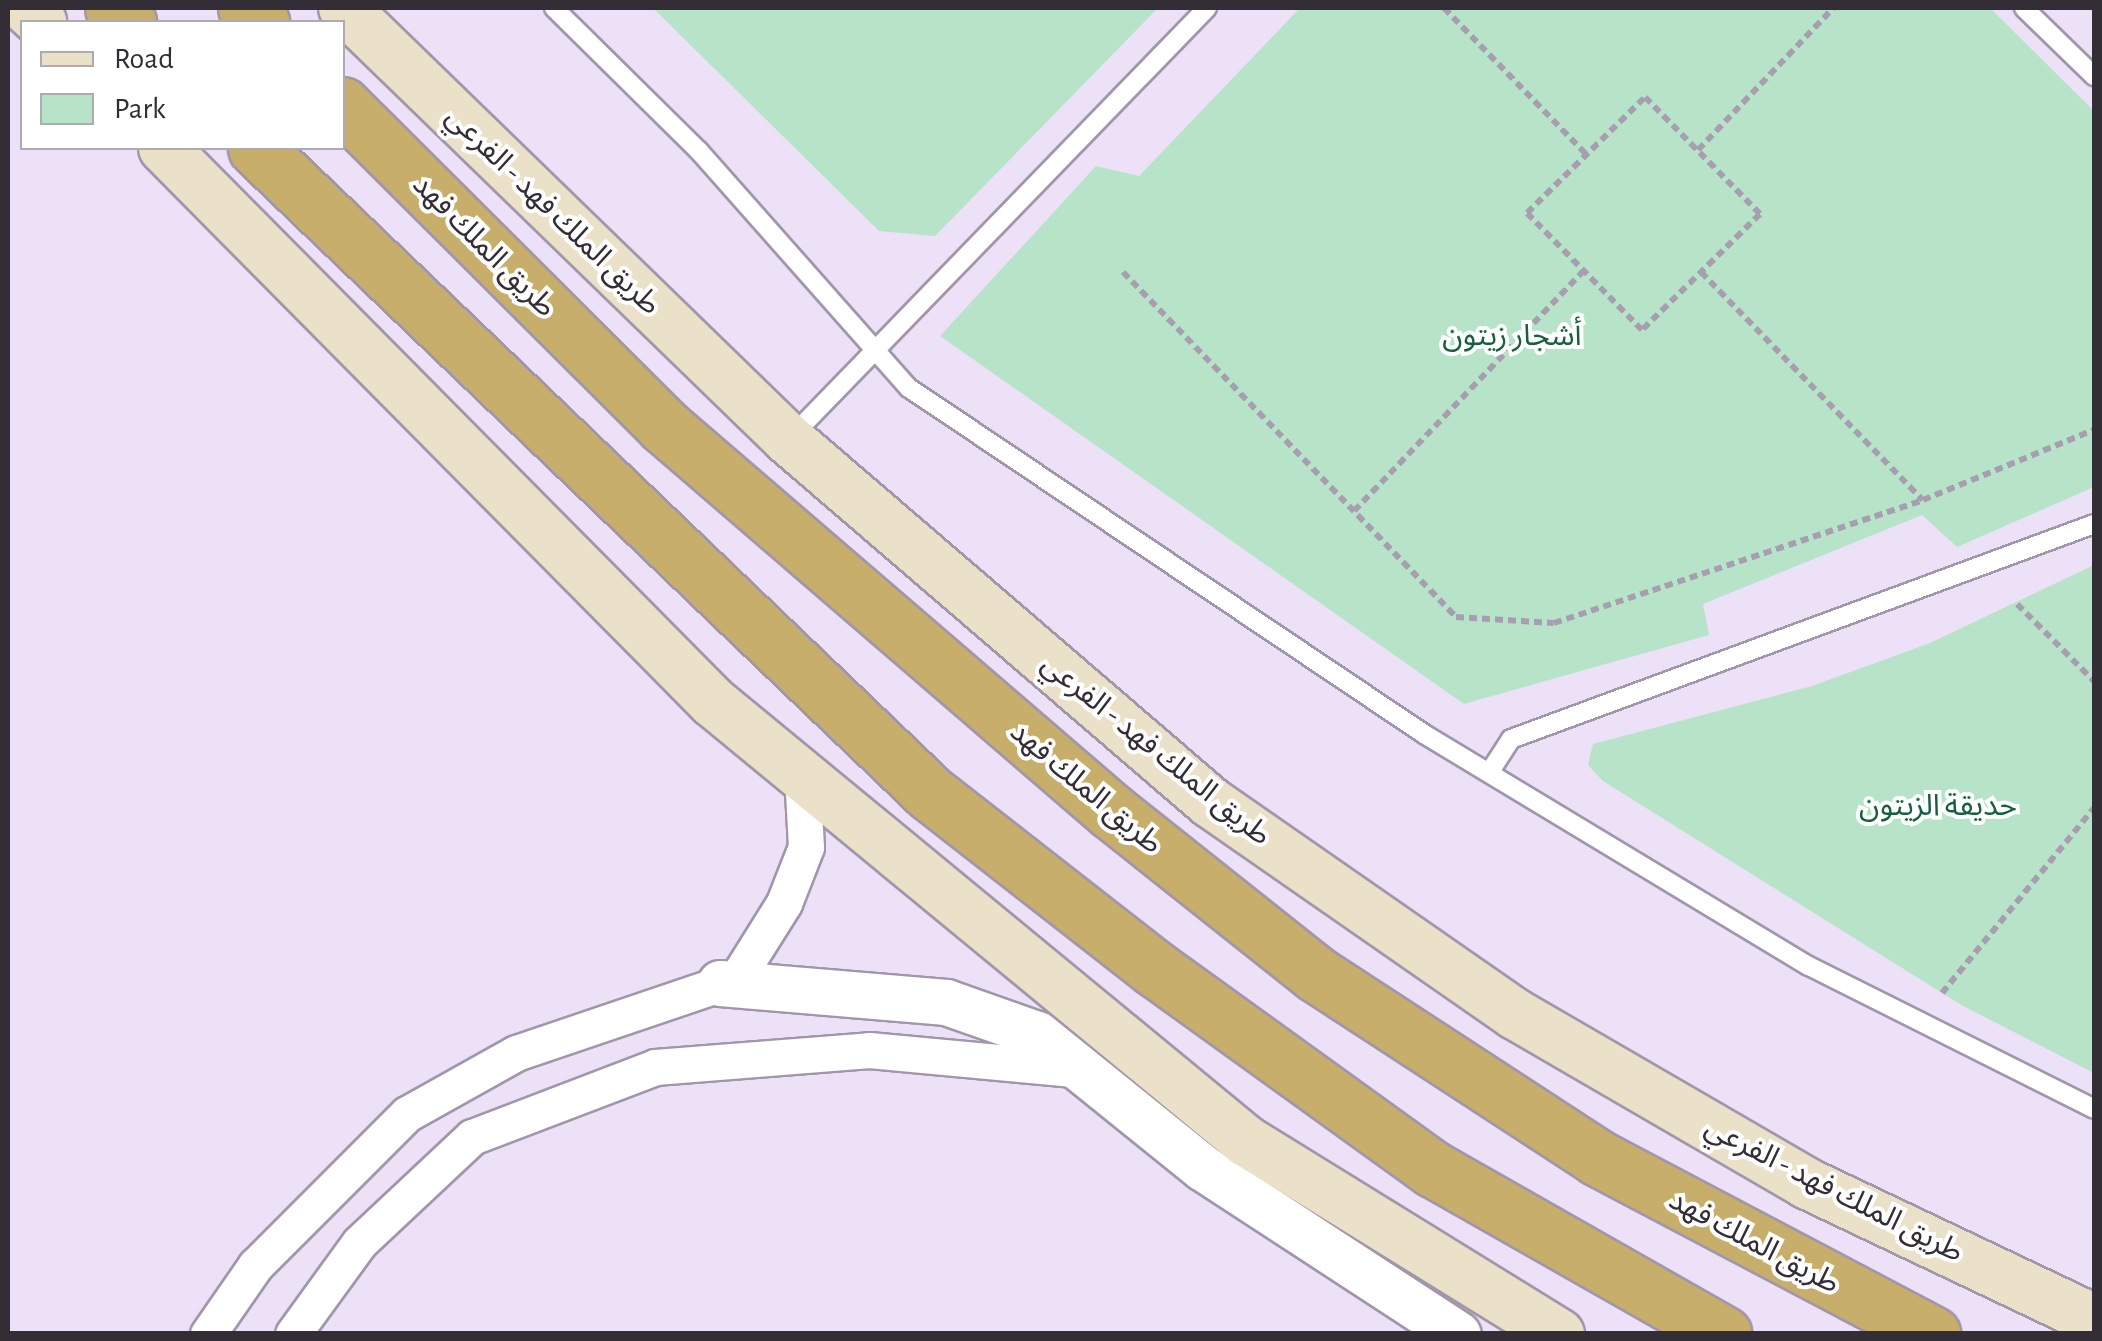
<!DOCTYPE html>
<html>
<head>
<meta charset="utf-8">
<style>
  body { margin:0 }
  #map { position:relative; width:2102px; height:1341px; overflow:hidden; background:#ece1f6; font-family:"Alegreya Sans","Noto Sans Arabic",sans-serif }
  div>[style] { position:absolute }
  .green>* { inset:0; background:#b7e4c9 }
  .path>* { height:6px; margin-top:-3px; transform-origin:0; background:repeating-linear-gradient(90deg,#a79faf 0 8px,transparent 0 13px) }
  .roads { filter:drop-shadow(2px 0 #a196aa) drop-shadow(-2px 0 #a196aa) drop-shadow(0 2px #a196aa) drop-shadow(0 -2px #a196aa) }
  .service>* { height:18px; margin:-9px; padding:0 9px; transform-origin:9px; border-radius:9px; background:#fff }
  .minor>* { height:35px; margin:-17.5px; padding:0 17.5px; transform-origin:17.5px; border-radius:17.5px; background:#fff }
  .tertiary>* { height:45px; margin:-22.5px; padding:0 22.5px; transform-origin:22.5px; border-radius:22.5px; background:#fff }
  .secondary>* { height:50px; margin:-25px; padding:0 25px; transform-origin:25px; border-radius:25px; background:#ebe0c8 }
  .trunk>* { height:55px; margin:-27.5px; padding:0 27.5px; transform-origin:27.5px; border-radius:27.5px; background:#c8ae6b }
  span { translate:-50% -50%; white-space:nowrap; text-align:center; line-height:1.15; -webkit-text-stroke:8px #fff; paint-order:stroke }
  .street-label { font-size:30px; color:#332e36 }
  .park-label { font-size:30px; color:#17603e }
  .frame { position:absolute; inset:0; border:10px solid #332e36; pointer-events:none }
  .legend { position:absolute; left:20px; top:20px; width:325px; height:130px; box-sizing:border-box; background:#fff; border:2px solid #adabaf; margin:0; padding:12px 18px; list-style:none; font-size:30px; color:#332e36 }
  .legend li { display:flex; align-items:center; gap:20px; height:50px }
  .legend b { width:50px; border:2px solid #adabaf }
</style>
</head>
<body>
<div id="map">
  <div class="green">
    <div style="clip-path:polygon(653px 8px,1158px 8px,935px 236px,879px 231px)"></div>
    <div style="clip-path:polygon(1300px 8px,1990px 8px,2094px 111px,2094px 487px,1957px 547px,1922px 515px,1703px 604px,1709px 635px,1464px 704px,940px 336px,1096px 166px,1139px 176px)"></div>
    <div style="clip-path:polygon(2094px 565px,2094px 1073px,1963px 1006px,1603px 781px,1588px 765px,1593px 744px,1812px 686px,1930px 643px)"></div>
  </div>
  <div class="path">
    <div style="left:1444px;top:8px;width:205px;rotate:45.8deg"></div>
    <div style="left:1645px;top:97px;width:164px;rotate:45.5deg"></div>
    <div style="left:1760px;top:214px;width:165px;rotate:135.5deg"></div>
    <div style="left:1642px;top:330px;width:164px;rotate:-134.5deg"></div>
    <div style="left:1527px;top:213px;width:165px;rotate:-44.5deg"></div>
    <div style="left:1698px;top:150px;width:196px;rotate:-46.4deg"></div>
    <div style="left:1123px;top:272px;width:479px;rotate:46deg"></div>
    <div style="left:1456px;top:617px;width:98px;rotate:3.5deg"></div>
    <div style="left:1554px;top:623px;width:389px;rotate:-18.4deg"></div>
    <div style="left:1923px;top:500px;width:185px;rotate:-22.3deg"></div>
    <div style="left:1701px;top:272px;width:318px;rotate:45.8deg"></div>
    <div style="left:1354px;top:511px;width:332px;rotate:-46.3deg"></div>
    <div style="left:2017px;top:604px;width:109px;rotate:45deg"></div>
    <div style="left:1942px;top:993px;width:239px;rotate:-50.6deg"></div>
  </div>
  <div class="roads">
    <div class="service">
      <div style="left:554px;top:8px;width:204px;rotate:44.6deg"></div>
      <div style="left:699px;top:151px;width:317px;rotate:48.5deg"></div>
      <div style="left:909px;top:388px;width:620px;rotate:33.89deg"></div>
      <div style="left:1424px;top:734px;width:449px;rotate:31.1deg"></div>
      <div style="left:1809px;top:966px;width:319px;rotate:26.6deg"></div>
      <div style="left:2024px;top:8px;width:98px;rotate:44.2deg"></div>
      <div style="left:790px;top:438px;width:599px;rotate:-45.88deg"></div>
      <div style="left:1489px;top:773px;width:40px;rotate:-57.1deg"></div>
      <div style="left:1511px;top:739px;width:621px;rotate:-20.24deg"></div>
    </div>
    <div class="minor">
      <div style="left:208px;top:1334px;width:83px;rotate:-55.3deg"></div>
      <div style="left:255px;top:1266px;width:215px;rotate:-45deg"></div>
      <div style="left:407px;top:1114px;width:125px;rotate:-29.2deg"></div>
      <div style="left:516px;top:1053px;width:233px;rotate:-18.7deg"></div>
      <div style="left:737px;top:978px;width:89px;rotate:-57.9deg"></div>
      <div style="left:784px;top:903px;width:60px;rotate:-68.6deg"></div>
      <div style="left:806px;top:847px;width:73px;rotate:-93.1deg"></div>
      <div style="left:293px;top:1334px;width:112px;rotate:-54deg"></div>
      <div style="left:359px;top:1243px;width:155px;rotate:-43.2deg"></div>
      <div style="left:472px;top:1137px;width:196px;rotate:-20.9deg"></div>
      <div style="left:655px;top:1067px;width:215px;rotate:-4.5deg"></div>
      <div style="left:869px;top:1050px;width:216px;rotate:5.3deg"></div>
    </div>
    <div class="tertiary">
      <div style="left:720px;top:983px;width:227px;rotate:4.8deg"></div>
      <div style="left:946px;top:1002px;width:96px;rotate:19.4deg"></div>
      <div style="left:1037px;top:1034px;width:213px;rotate:38.9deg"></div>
      <div style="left:1203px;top:1168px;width:304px;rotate:33.1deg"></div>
    </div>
    <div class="secondary">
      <div style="left:26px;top:8px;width:21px;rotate:43deg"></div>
      <div style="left:344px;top:8px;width:619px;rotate:44.15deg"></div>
      <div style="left:788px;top:439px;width:557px;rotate:40.7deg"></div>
      <div style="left:1210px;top:802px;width:371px;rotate:34.8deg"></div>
      <div style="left:1515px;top:1014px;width:337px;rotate:30.1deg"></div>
      <div style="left:1806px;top:1183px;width:319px;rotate:25.4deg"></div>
      <div style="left:164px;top:148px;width:780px;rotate:45.26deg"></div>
      <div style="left:713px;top:702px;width:691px;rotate:39.48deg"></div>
      <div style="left:1246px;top:1141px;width:368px;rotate:31.7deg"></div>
    </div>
    <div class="trunk">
      <div style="left:113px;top:8px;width:21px;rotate:43deg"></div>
      <div style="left:246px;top:8px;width:21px;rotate:43deg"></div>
      <div style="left:342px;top:105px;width:455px;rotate:44.9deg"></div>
      <div style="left:664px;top:426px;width:590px;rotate:40.74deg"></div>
      <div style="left:1111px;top:811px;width:262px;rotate:38.5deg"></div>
      <div style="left:1316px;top:974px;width:337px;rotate:33.1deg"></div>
      <div style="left:1598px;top:1158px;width:378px;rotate:27.8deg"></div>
      <div style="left:256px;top:148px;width:933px;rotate:43.74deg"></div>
      <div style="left:930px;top:793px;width:284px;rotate:38deg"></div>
      <div style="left:1154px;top:968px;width:344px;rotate:35.8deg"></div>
      <div style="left:1433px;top:1169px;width:334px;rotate:29.6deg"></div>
    </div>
  </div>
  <div class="street-label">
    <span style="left:553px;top:211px;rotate:44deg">طريق الملك فهد - الفرعي</span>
    <span style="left:484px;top:246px;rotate:45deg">طريق الملك فهد</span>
    <span style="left:1156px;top:750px;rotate:39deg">طريق الملك فهد - الفرعي</span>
    <span style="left:1086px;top:788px;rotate:40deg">طريق الملك فهد</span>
    <span style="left:1834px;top:1190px;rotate:27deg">طريق الملك فهد - الفرعي</span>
    <span style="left:1754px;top:1242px;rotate:28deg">طريق الملك فهد</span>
  </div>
  <div class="park-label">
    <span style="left:1512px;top:336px">أشجار زيتون</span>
    <span style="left:1938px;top:806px">حديقة الزيتون</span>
  </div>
  <div class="frame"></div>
  <ul class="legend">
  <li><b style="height:12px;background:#ebe0c8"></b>Road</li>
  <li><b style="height:28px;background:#b7e4c9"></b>Park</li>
  </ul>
</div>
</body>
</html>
